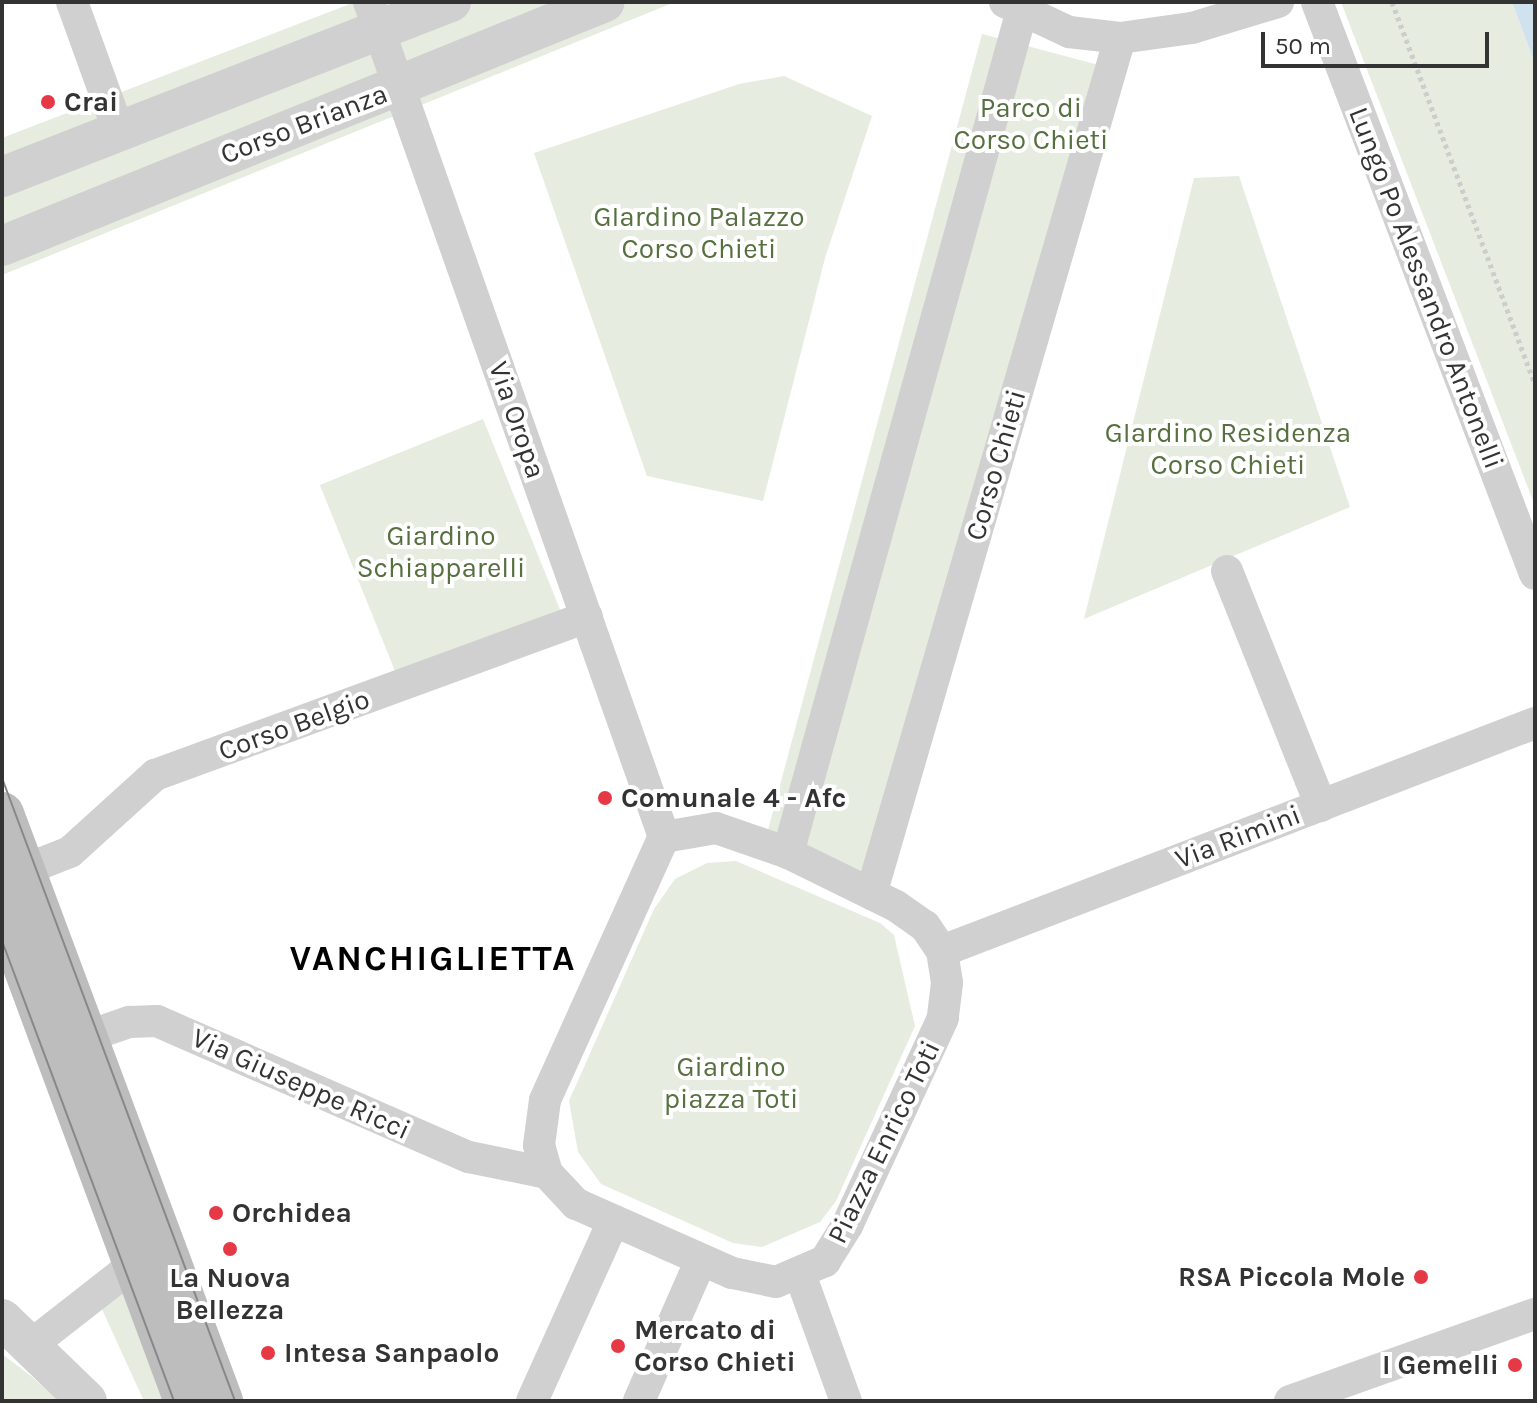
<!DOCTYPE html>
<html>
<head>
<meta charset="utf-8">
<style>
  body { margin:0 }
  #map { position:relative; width:1537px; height:1403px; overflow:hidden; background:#fff; font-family:Karla,sans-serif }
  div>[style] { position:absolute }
  .green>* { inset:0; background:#e6ecdf; transform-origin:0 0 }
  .water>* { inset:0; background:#cfe2ee }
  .path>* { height:5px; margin-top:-2.5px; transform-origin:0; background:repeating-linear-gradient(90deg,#cdcdcd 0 4px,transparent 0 8px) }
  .minor>* { height:32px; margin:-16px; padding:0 16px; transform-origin:16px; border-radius:16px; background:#d0d0d0 }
  .tertiary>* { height:40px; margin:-20px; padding:0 20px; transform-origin:20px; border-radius:20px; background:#d0d0d0 }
  .secondary>* { height:44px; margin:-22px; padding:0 22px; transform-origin:22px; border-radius:22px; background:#bdbdbd }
  .tram>* { height:2px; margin:-1px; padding:0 1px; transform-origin:1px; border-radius:1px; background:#888 }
  .dots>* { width:22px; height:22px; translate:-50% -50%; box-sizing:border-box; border:4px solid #fff; border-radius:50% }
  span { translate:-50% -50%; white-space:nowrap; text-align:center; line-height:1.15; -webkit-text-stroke:8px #fff; paint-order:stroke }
  .poi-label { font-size:28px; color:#333; font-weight:700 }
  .left { translate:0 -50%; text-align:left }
  .right { translate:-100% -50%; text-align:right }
  .park-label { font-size:28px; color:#56703f }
  .street-label { font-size:28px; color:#333 }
  .district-label { font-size:36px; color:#000; font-weight:700; letter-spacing:2px }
  .frame { position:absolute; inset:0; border:4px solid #333; pointer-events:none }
  .scale { position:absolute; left:1261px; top:32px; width:228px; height:36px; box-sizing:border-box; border:4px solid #333; border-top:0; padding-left:10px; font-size:24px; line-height:28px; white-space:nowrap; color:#333; -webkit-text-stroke:6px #fff; paint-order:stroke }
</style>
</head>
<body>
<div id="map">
  <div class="green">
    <div style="clip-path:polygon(355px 2px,675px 2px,2px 275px,2px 138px)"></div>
    <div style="clip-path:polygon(1341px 2px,1512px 2px,1535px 64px,1535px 506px)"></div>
    <div style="clip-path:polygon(982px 34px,1121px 71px,872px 891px,765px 841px)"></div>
    <div style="clip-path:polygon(784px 76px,872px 116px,825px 258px,763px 501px,647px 476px,534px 153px,739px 84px)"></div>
    <div style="clip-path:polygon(1239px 176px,1350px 507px,1084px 619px,1194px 178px)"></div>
    <div style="left:483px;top:419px;width:208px;height:176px;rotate:68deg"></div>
    <div style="clip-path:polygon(736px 861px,880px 923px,894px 935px,915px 1026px,836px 1201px,820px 1222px,762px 1247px,733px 1243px,601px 1184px,578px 1152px,569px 1101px,654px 909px,675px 879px,707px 863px)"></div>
    <div style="clip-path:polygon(131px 1286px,174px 1401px,144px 1401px,100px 1305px)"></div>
    <div style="clip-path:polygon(2px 1354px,31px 1376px,59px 1401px,2px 1401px)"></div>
  </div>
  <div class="water">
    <div style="clip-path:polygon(1512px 2px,1535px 2px,1535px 64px)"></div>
  </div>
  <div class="path">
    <div style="left:1392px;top:2px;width:408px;rotate:69.5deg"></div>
  </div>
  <div class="minor">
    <div style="left:72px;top:2px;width:135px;rotate:70.1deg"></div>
    <div style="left:369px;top:2px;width:886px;rotate:70.54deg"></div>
    <div style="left:1005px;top:2px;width:71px;rotate:25.1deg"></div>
    <div style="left:1069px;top:32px;width:51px;rotate:6.7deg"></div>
    <div style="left:1120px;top:38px;width:73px;rotate:-7.9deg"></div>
    <div style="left:1192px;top:28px;width:90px;rotate:-16.8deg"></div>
    <div style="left:1317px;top:2px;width:612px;rotate:69.14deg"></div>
    <div style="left:1227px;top:571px;width:253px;rotate:68.2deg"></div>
    <div style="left:716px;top:828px;width:76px;rotate:19.1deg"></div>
    <div style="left:788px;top:853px;width:120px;rotate:26.1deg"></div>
    <div style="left:896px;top:906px;width:35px;rotate:35deg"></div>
    <div style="left:925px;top:926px;width:30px;rotate:56deg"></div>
    <div style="left:942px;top:951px;width:32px;rotate:81deg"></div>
    <div style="left:947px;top:983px;width:35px;rotate:97deg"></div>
    <div style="left:943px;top:1018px;width:227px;rotate:114.8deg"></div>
    <div style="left:848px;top:1224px;width:44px;rotate:121.9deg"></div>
    <div style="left:825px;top:1261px;width:53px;rotate:156.8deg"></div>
    <div style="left:776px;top:1282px;width:45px;rotate:-168.4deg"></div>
    <div style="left:732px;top:1273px;width:171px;rotate:-156.1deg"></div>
    <div style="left:576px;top:1204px;width:42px;rotate:-133.1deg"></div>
    <div style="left:547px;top:1173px;width:29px;rotate:-106deg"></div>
    <div style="left:539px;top:1145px;width:45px;rotate:-82.4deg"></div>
    <div style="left:545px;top:1100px;width:289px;rotate:-65.7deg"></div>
    <div style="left:664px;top:837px;width:53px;rotate:-9.8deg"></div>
    <div style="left:788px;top:853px;width:871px;rotate:-74.48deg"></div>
    <div style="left:2px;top:879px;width:73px;rotate:-21.7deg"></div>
    <div style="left:70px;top:852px;width:115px;rotate:-42.2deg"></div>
    <div style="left:155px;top:775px;width:460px;rotate:-20.1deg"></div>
    <div style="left:872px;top:891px;width:888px;rotate:-73.79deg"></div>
    <div style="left:942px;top:951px;width:635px;rotate:-21.03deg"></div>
    <div style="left:65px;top:1044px;width:68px;rotate:-19deg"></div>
    <div style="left:129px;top:1022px;width:28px;rotate:-2deg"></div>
    <div style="left:157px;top:1021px;width:340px;rotate:23.6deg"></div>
    <div style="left:469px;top:1157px;width:80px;rotate:11.6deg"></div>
    <div style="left:801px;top:1277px;width:132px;rotate:70.1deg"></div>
    <div style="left:31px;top:1345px;width:151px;rotate:-38deg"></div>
    <div style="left:532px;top:1401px;width:196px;rotate:-65.7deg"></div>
    <div style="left:639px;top:1401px;width:154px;rotate:-66.3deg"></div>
    <div style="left:1290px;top:1401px;width:260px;rotate:-19.6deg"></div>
  </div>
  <div class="tertiary">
    <div style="left:2px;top:177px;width:482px;rotate:-21.3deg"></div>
    <div style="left:2px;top:246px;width:650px;rotate:-22.03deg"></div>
    <div style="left:2px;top:1319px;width:118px;rotate:44deg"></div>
  </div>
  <div class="secondary">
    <div style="left:2px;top:814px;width:627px;rotate:69.54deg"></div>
    <div style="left:2px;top:905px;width:529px;rotate:69.65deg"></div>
  </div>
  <div class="tram">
    <div style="left:2px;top:778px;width:665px;rotate:69.49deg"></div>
    <div style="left:2px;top:941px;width:491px;rotate:69.5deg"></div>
  </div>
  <div class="dots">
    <div style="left:48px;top:102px;background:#e63946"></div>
    <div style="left:605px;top:798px;background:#e63946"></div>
    <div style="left:216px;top:1213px;background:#e63946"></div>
    <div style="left:230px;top:1249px;background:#e63946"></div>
    <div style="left:1421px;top:1277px;background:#e63946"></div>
    <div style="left:618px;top:1346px;background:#e63946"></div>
    <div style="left:268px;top:1353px;background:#e63946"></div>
    <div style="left:1515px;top:1365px;background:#e63946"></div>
  </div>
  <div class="poi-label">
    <span class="left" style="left:64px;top:102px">Crai</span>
    <span class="left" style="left:621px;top:798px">Comunale 4 - Afc</span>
    <span class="left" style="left:232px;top:1213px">Orchidea</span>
    <span class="right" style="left:1405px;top:1277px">RSA Piccola Mole</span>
    <span style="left:230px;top:1294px">La Nuova<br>Bellezza</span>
    <span class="left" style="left:634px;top:1346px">Mercato di<br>Corso Chieti</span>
    <span class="left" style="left:284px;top:1353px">Intesa Sanpaolo</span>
    <span class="right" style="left:1499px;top:1365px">I Gemelli</span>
  </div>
  <div class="park-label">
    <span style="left:1031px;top:124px">Parco di<br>Corso Chieti</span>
    <span style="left:699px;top:233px">GIardino Palazzo<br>Corso Chieti</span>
    <span style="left:1228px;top:449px">GIardino Residenza<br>Corso Chieti</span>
    <span style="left:441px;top:552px">Giardino<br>Schiapparelli</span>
    <span style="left:731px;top:1083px">Giardino<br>piazza Toti</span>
  </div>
  <div class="street-label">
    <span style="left:304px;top:124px;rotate:-21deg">Corso Brianza</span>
    <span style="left:1426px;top:288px;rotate:69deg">Lungo Po Alessandro Antonelli</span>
    <span style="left:517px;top:420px;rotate:71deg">Via Oropa</span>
    <span style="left:996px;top:465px;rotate:-74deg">Corso Chieti</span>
    <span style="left:294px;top:725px;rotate:-20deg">Corso Belgio</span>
    <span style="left:1238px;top:837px;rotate:-21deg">Via Rimini</span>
    <span style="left:301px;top:1084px;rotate:24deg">Via Giuseppe Ricci</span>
    <span style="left:884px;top:1142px;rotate:-64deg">Piazza Enrico Toti</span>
  </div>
  <div class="district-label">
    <span style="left:433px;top:959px">VANCHIGLIETTA</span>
  </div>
  <div class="frame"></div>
  <div class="scale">50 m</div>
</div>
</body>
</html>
